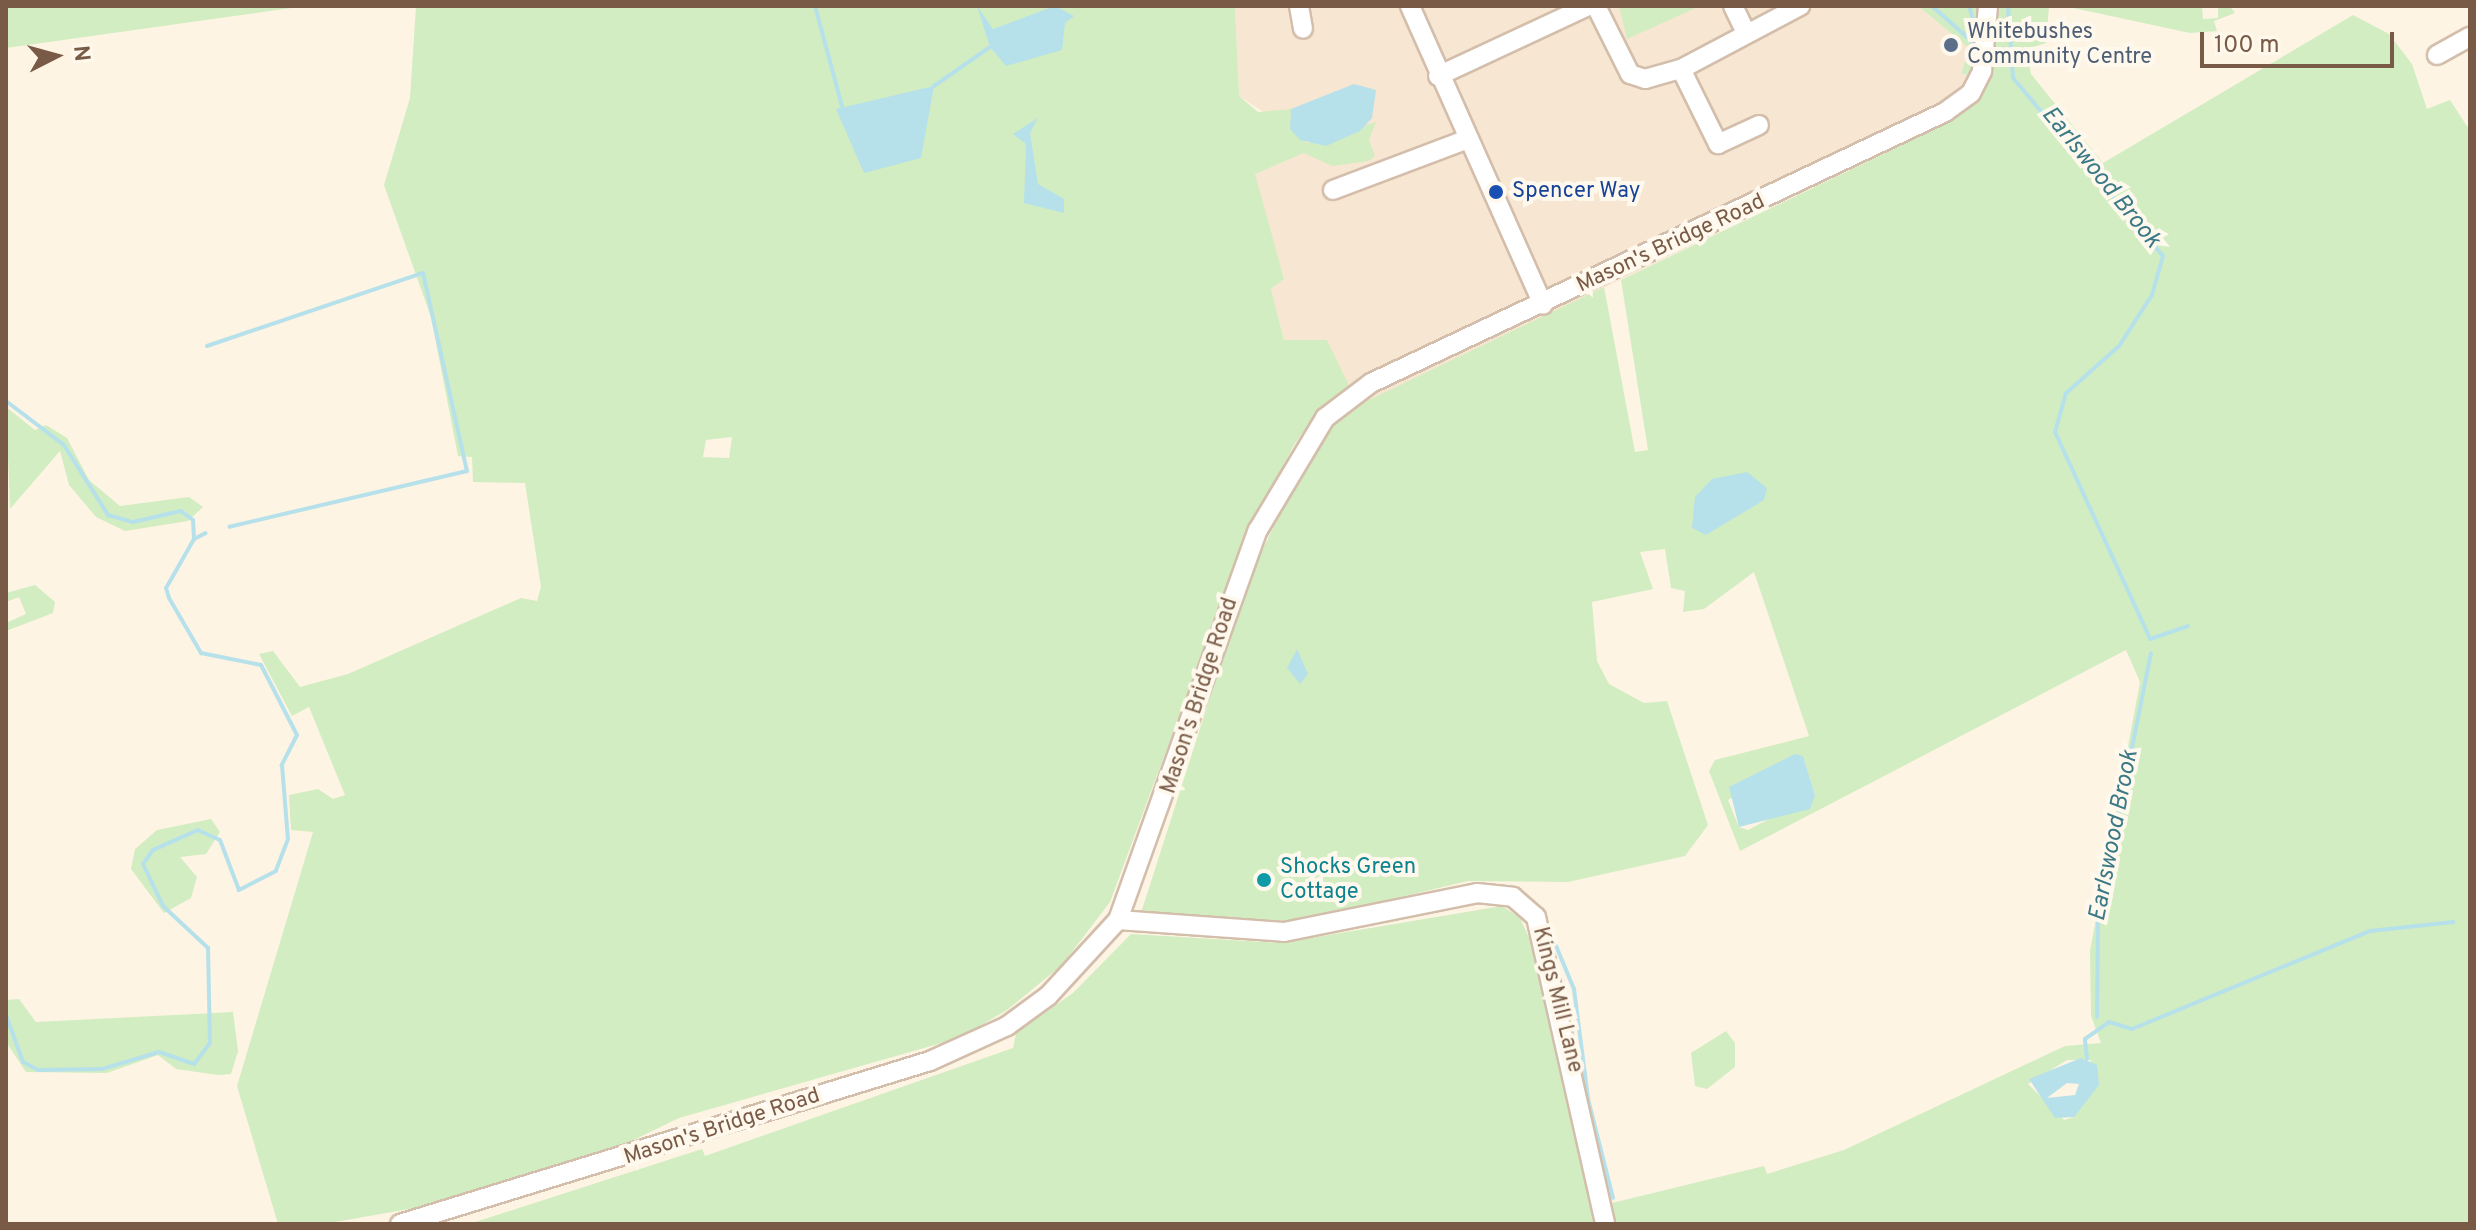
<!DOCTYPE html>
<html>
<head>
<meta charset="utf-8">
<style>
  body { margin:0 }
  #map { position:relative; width:2476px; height:1230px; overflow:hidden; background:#fef4e4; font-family:Overpass,sans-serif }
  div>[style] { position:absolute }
  .residential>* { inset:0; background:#f7e6d1 }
  .green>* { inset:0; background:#d2edc1 }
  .water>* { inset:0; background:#b6e1ea }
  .stream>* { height:4px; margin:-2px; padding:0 2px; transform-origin:2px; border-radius:2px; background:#b6e1ea }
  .roads { filter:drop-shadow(2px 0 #d3beab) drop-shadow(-2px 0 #d3beab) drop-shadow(0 2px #d3beab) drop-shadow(0 -2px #d3beab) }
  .minor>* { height:18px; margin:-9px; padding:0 9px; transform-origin:9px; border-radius:9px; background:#fff }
  .dots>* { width:22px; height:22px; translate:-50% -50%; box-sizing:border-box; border:4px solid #fff8ec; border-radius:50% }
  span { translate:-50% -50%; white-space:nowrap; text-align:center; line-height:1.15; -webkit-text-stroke:8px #fff8ec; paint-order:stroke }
  .service-label { font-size:22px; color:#4e5e75 }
  .left { translate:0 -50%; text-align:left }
  .transit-label { font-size:22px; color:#164399 }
  .street-label { font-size:22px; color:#795a47 }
  .culture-label { font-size:22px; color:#0d838f }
  .water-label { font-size:24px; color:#3b7987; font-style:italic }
  .frame { position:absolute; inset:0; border:8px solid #795a47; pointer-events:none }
  .north { position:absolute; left:16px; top:16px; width:80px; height:80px; -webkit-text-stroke:6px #fff8ec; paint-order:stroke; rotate:84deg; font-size:22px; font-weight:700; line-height:32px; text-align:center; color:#795a47 }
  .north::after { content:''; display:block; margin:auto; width:28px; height:36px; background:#795a47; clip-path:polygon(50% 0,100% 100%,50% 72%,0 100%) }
  .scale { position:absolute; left:2200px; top:32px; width:194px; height:36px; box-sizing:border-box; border:4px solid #795a47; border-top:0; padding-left:10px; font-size:24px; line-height:28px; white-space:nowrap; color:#795a47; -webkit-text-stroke:6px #fff8ec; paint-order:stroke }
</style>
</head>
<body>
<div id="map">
  <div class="residential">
    <div style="clip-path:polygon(1235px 6px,1918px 6px,1969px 48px,1961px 74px,1974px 74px,1945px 124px,1357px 406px,1327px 340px,1284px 340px,1271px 289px,1284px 279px,1254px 174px,1304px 153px,1290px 129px,1239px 96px)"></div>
  </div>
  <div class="green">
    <div style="clip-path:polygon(6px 6px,306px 6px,6px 48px)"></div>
    <div style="clip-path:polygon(evenodd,416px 6px,1235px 6px,1239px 96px,1258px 112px,1291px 109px,1290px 129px,1307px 143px,1376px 122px,1369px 140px,1375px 156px,1368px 161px,1332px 166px,1304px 153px,1255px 174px,1284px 279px,1271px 289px,1284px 340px,1327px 340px,1350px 388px,1315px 415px,1294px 445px,1242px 546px,1110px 902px,1062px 965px,1007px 1010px,959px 1038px,679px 1118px,613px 1150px,454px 1201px,324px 1224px,278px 1224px,237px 1086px,313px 832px,291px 830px,289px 795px,318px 789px,333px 799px,345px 795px,309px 707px,292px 716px,259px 654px,273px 651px,300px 687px,348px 674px,521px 598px,537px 601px,541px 587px,525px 483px,473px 482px,472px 457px,458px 456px,431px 317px,384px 185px,410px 98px,416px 6px,732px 437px,729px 458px,703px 457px,706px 440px,732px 437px)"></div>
    <div style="clip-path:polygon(1619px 6px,1700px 6px,1627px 39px)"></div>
    <div style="clip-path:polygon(1918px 6px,1982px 6px,1974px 74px,1961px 74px,1969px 48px)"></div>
    <div style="clip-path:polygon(evenodd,1994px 6px,2049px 6px,2046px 43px,2026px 49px,2031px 74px,2103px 163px,2353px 15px,2389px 34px,2412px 64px,2427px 109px,2450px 100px,2470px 131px,2470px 1224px,1616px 1224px,1612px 1203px,1764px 1166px,1767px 1174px,1844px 1150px,2065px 1046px,2101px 1043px,2091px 1016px,2090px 951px,2140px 682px,2126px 650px,1740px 851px,1709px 771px,1715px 760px,1809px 736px,1754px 572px,1704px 609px,1683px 612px,1685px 591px,1671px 588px,1665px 549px,1640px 552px,1653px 589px,1592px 602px,1597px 661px,1609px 684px,1644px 703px,1667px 701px,1708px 825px,1685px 856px,1568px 882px,1468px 881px,1300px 921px,1140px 916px,1246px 585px,1303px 464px,1346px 411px,1604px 287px,1635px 452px,1648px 450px,1621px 280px,1944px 125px,1987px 77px,1994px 6px,1803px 756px,1815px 795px,1748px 830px,1739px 827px,1728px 800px,1803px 756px,1994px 6px,2067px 1060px,2091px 1060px,2074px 1117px,2064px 1120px,2028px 1084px,2067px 1060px)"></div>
    <div style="clip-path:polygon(2064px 6px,2202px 6px,2203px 19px,2218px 18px,2218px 6px,2230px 6px,2235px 13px,2214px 21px,2217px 31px,2190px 33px)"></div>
    <div style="clip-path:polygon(6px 407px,35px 430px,46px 425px,67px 438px,89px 480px,120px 506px,189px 497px,203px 507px,188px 521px,125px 531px,96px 517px,69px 485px,60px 451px,10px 509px)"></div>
    <div style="clip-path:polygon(35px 585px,55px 602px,53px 613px,6px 631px,6px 623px,26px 614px,19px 597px,6px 602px,6px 593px)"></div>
    <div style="clip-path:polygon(211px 819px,220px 832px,206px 854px,180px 857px,197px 877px,191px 898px,164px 913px,131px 869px,135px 849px,157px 830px)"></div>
    <div style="clip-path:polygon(1502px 906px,1520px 918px,1534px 949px,1597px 1224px,469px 1224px,702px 1149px,705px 1156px,1013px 1048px,1016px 1033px,1073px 993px,1131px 934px,1281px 943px)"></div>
    <div style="clip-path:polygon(19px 999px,36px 1022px,233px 1012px,238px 1051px,231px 1074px,218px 1075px,176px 1069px,158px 1055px,107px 1073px,26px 1072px,6px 1042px,6px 1000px)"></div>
    <div style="clip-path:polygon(1726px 1031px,1735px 1043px,1735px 1067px,1707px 1089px,1695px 1086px,1691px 1053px)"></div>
  </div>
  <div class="water">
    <div style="clip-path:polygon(977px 6px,993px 29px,1055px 6px,1074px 16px,1065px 23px,1062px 50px,1006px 66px,990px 47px)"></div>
    <div style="clip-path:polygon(1354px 84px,1376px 90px,1372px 118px,1360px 131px,1326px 146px,1300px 140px,1290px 129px,1291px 109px)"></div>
    <div style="clip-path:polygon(934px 86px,921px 158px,864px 173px,836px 109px)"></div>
    <div style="clip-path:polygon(1038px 118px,1030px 133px,1038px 184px,1064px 199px,1064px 213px,1024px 203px,1026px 144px,1013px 134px)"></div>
    <div style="clip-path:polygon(1747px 472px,1767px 488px,1764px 500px,1706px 535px,1692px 528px,1695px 497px,1712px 479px)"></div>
    <div style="clip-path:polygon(1297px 649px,1308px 674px,1300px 684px,1287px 668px)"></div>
    <div style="clip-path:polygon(1795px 754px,1803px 756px,1815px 795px,1810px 809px,1739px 827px,1729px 787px)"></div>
    <div style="clip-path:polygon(evenodd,2081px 1058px,2097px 1065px,2099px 1085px,2074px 1117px,2055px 1118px,2029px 1079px,2081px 1058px,2067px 1083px,2079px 1084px,2075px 1095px,2047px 1098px,2067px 1083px)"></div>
  </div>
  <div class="stream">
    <div style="left:815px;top:6px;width:104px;rotate:74.9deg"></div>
    <div style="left:1932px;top:6px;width:59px;rotate:41.6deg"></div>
    <div style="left:1969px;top:6px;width:31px;rotate:73deg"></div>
    <div style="left:2008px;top:6px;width:72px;rotate:86deg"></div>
    <div style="left:2013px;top:78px;width:233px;rotate:49.9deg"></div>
    <div style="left:2163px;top:256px;width:41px;rotate:105.8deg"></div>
    <div style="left:2152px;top:295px;width:61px;rotate:122.9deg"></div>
    <div style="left:2119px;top:346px;width:71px;rotate:138.4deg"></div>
    <div style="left:2066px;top:393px;width:41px;rotate:105.8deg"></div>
    <div style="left:2055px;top:432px;width:228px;rotate:65.3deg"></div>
    <div style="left:2150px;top:639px;width:40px;rotate:-18.9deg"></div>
    <div style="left:934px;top:86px;width:68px;rotate:-34.9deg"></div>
    <div style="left:207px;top:346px;width:228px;rotate:-18.7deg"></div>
    <div style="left:423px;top:273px;width:203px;rotate:77.5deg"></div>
    <div style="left:467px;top:471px;width:244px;rotate:166.8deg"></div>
    <div style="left:6px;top:401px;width:73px;rotate:37.2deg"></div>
    <div style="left:64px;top:445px;width:83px;rotate:57.8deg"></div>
    <div style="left:108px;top:515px;width:26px;rotate:16deg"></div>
    <div style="left:133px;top:522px;width:49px;rotate:-12.9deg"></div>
    <div style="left:181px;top:511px;width:15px;rotate:37deg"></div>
    <div style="left:193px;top:520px;width:19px;rotate:87deg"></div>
    <div style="left:194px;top:539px;width:56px;rotate:119.7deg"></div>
    <div style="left:166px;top:588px;width:10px;rotate:73deg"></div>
    <div style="left:169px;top:598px;width:64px;rotate:59.8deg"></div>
    <div style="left:201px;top:653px;width:61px;rotate:11.3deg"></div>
    <div style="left:261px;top:665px;width:79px;rotate:62.8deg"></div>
    <div style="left:297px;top:735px;width:34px;rotate:117deg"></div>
    <div style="left:282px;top:765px;width:74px;rotate:85.4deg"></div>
    <div style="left:288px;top:839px;width:34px;rotate:111deg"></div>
    <div style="left:276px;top:871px;width:42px;rotate:152.8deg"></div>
    <div style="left:239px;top:890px;width:53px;rotate:-110.8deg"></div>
    <div style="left:220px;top:840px;width:24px;rotate:-156deg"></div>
    <div style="left:198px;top:830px;width:49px;rotate:156deg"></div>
    <div style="left:153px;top:850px;width:17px;rotate:126deg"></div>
    <div style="left:143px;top:864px;width:47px;rotate:64.5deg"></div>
    <div style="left:163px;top:906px;width:62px;rotate:43deg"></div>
    <div style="left:208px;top:948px;width:95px;rotate:88.8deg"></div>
    <div style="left:210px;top:1043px;width:26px;rotate:127deg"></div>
    <div style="left:194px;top:1064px;width:37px;rotate:-161deg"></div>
    <div style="left:159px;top:1052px;width:59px;rotate:163.4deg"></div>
    <div style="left:102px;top:1069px;width:64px;rotate:179.1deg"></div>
    <div style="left:38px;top:1070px;width:17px;rotate:-152deg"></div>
    <div style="left:23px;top:1062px;width:50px;rotate:-109.9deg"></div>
    <div style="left:194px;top:539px;width:13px;rotate:-27deg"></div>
    <div style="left:1544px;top:917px;width:78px;rotate:67.4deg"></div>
    <div style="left:1574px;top:989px;width:111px;rotate:82.7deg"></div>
    <div style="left:1588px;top:1099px;width:102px;rotate:75.8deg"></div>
    <div style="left:2097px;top:1017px;width:99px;rotate:-89.4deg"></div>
    <div style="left:2098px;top:918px;width:270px;rotate:-78.7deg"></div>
    <div style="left:2087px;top:1059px;width:20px;rotate:-96deg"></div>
    <div style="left:2085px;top:1039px;width:29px;rotate:-35deg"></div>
    <div style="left:2109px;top:1022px;width:24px;rotate:17deg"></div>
    <div style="left:2132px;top:1029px;width:257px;rotate:-22.4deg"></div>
    <div style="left:2370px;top:931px;width:84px;rotate:-6.1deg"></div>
  </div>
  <div class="roads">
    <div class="minor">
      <div style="left:1299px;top:6px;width:23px;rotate:80deg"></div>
      <div style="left:1410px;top:6px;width:327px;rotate:66deg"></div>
      <div style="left:1596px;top:6px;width:76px;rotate:63.4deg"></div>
      <div style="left:1630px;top:74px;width:16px;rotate:18deg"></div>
      <div style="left:1645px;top:79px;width:37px;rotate:-16deg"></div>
      <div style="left:1681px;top:69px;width:135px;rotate:-27.9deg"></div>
      <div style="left:1733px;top:6px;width:30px;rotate:64deg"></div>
      <div style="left:2437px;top:55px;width:38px;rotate:-29deg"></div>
      <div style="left:1681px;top:69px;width:84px;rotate:63.7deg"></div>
      <div style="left:1718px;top:144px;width:45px;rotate:-24.9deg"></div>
      <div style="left:1438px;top:76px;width:166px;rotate:-25deg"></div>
      <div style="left:1333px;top:190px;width:141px;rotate:-20.7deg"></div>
      <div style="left:1118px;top:920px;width:166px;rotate:4.1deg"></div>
      <div style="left:1284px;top:932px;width:197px;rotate:-11.4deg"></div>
      <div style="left:1477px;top:893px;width:36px;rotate:6deg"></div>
      <div style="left:1513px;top:897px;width:30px;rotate:41deg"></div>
      <div style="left:1536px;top:917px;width:315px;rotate:77.3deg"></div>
      <div style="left:400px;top:1224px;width:554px;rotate:-17.1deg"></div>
      <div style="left:930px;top:1061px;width:85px;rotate:-24.4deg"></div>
      <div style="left:1007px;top:1026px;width:51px;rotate:-36.2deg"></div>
      <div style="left:1048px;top:996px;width:103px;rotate:-47.4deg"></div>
      <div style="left:1118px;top:920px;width:414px;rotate:-70.3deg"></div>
      <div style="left:1258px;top:530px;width:131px;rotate:-59.1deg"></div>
      <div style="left:1325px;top:418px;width:58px;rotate:-37.3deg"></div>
      <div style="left:1371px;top:383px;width:635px;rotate:-25.27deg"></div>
      <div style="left:1945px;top:112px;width:32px;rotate:-36deg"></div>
      <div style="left:1971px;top:93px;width:25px;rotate:-63deg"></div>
      <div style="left:1982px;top:71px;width:65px;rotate:-84.7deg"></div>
    </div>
  </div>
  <div class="dots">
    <div style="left:1951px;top:45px;background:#5c6f8a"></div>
    <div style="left:1496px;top:192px;background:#1a4fb4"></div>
    <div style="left:1264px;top:880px;background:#0f9aa8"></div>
  </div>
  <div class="service-label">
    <span class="left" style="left:1967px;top:45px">Whitebushes<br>Community Centre</span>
  </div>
  <div class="transit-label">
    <span class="left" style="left:1512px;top:192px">Spencer Way</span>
  </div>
  <div class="street-label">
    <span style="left:1671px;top:244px;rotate:-25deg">Mason's Bridge Road</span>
    <span style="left:1200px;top:696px;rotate:-72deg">Mason's Bridge Road</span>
    <span style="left:1557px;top:1000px;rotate:76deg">Kings Mill Lane</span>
    <span style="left:722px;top:1127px;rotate:-18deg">Mason's Bridge Road</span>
  </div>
  <div class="culture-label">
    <span class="left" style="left:1280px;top:880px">Shocks Green<br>Cottage</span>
  </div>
  <div class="water-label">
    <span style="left:2100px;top:178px;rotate:51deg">Earlswood Brook</span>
    <span style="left:2115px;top:836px;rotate:-79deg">Earlswood Brook</span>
  </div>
  <div class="frame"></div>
  <div class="north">N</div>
  <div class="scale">100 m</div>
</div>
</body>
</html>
